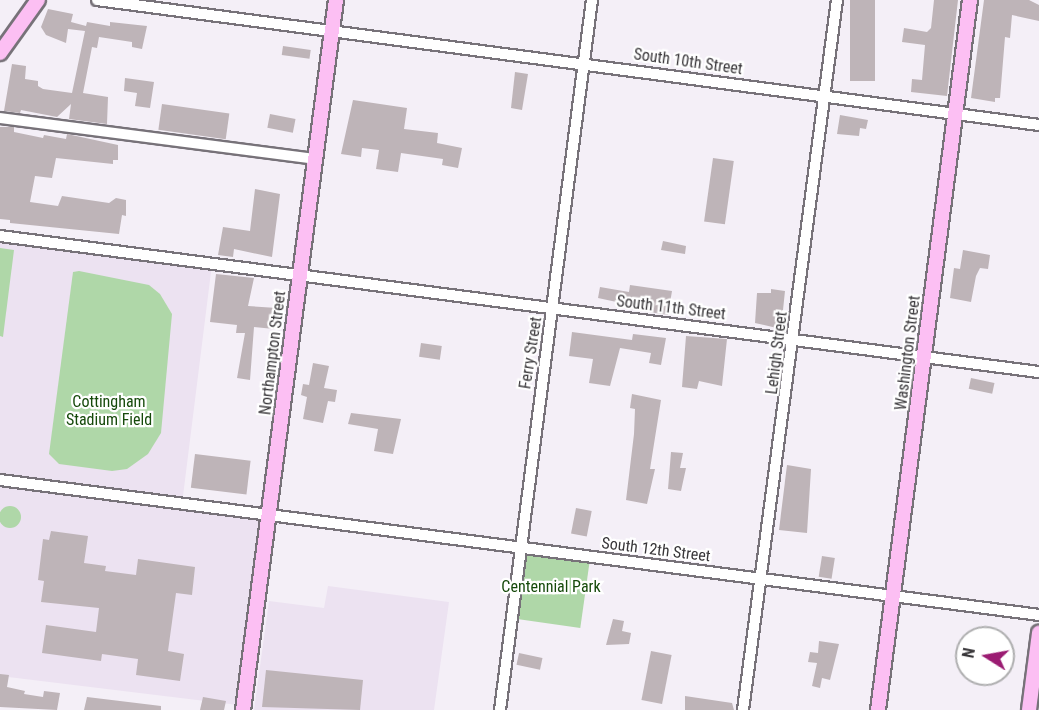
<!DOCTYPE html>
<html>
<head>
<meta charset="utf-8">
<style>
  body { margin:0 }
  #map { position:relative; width:1039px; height:710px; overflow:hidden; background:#f4eff7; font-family:"Roboto Condensed",sans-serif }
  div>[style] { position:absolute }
  .built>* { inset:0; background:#ece2f1 }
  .green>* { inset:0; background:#afd7a8; transform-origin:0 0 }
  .round { border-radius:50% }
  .building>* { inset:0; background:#beb4b8; transform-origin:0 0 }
  .roads { filter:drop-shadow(2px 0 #777279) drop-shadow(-2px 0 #777279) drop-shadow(0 2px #777279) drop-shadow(0 -2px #777279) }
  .minor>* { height:10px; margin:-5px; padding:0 5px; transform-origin:5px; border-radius:5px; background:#fff }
  .major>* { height:14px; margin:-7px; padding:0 7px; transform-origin:7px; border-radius:7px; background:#fcbff3 }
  span { translate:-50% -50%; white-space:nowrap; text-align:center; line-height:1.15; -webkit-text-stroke:4.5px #fff; paint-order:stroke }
  .street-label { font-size:16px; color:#383639 }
  .park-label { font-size:16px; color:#15490a }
  .north { position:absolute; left:955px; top:626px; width:60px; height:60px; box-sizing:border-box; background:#fff; border:2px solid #afafb0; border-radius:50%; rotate:281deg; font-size:16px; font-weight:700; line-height:24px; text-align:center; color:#383639 }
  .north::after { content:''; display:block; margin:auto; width:21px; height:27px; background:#9b1c72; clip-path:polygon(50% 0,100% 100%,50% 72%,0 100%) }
</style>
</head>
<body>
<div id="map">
  <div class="built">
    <div style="clip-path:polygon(0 238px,212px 264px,182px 504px,262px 514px,238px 705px,0 676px)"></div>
    <div style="clip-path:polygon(328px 586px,449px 602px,434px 710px,254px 710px,269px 601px,324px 608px)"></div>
  </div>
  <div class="green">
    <div style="clip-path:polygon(0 248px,14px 250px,3px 337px,0 336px)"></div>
    <div style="clip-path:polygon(79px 271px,149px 285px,160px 294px,172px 314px,161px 433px,148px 454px,127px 469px,112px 471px,59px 464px,49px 454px,73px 272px)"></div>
    <div class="round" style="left:-1px;top:506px;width:22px;height:22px"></div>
    <div style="left:522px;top:547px;width:69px;height:72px;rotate:8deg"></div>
  </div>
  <div class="building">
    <div style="left:850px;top:0;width:25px;height:81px"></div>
    <div style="clip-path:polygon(934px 0,958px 0,947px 96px,911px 92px,912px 79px,922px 80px,925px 45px,902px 42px,904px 28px,927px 32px,931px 28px)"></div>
    <div style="clip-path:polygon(984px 0,1029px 0,1039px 5px,1039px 21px,1012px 15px,1010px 38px,1005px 37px,1000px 98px,995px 98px,995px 102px,971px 98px)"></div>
    <div style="clip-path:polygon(48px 9px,73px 14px,71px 22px,86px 26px,87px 22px,110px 26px,110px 22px,147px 26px,142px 49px,132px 47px,132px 42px,99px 37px,97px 48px,92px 47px,83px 93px,108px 97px,107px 124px,69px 119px,71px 104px,57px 117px,21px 110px,20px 113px,4px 111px,12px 64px,26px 66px,25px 79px,38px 81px,38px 86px,43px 89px,72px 93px,85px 31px,68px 29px,66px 43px,46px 35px,41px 27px)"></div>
    <div style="left:283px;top:46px;width:28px;height:9px;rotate:8deg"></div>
    <div style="clip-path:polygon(515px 72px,528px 74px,522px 110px,511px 108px)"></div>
    <div style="clip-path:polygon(125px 78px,154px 82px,150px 108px,135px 106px,137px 93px,124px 91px)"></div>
    <div style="clip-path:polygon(353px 100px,407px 108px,404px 129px,438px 133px,437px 143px,462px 148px,458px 168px,442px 165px,443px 159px,401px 153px,398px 172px,376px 169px,379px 150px,362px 148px,361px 157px,341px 154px)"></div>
    <div style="left:162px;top:104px;width:68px;height:26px;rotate:8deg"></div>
    <div style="left:270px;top:114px;width:26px;height:14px;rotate:11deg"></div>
    <div style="clip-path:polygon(840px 115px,868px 120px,866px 129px,860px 128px,859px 136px,837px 134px)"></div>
    <div style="clip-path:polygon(0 127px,14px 127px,14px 132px,43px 138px,44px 135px,66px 139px,67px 134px,118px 145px,118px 160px,113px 160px,113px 164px,56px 158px,52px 178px,35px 176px,30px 202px,58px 206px,62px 196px,109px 203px,116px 198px,126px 200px,126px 216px,122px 215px,119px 234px,10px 223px,10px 220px,0 219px)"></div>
    <div style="left:713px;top:158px;width:21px;height:64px;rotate:8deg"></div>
    <div style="clip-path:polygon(255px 189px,280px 194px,272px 257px,234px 249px,233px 257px,218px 255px,223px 227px,250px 231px)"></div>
    <div style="clip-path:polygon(663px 241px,686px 246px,685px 254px,661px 250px)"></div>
    <div style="clip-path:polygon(963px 250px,990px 255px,988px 269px,980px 268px,976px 276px,971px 302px,950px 298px,954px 268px,960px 269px)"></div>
    <div style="clip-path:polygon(216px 274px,254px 278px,248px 306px,277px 308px,274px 329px,254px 327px,250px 380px,237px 378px,245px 333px,236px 333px,237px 325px,210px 322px)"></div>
    <div style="clip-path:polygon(630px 285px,672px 291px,668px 315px,625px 308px,626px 304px,598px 298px,600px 287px,629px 292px)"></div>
    <div style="clip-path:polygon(771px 289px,785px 291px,781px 329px,755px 323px,757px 293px,771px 293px)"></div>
    <div style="clip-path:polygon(572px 332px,632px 340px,633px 334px,666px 338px,661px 365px,649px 363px,651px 353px,620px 348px,610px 386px,589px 383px,593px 359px,569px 356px)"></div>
    <div style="clip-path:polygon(686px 336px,727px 339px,722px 386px,699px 381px,697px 389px,682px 387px)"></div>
    <div style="left:421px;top:343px;width:21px;height:14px;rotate:8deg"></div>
    <div style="clip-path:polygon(313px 363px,329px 366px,324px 388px,337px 390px,335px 402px,328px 401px,323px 423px,303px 419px,307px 397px,301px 395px,303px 384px,309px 385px)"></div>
    <div style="left:971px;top:378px;width:24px;height:11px;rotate:12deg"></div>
    <div style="clip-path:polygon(632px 394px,661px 400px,650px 469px,655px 469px,647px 504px,626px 500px,634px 434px,635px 409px,630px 408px)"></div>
    <div style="clip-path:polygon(351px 413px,401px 419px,393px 454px,374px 451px,378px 429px,348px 424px)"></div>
    <div style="clip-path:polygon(671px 452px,683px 453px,680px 468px,686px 468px,681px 491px,668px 489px)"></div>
    <div style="left:195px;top:454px;width:56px;height:34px;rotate:7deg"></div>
    <div style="clip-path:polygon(787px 465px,811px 469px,807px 533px,779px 530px)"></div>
    <div style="left:576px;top:508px;width:16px;height:26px;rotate:11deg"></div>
    <div style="clip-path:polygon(51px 531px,88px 536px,84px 563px,106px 566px,105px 571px,136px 575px,138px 559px,195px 567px,192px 595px,176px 593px,168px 651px,184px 654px,180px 681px,136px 675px,138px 659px,102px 654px,101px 661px,42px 653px,46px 625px,96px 632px,99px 608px,41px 602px,44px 581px,38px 580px,43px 539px,49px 540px)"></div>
    <div style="left:822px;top:556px;width:13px;height:21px;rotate:9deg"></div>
    <div style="clip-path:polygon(613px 619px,624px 621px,622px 631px,631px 633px,629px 644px,606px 645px)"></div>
    <div style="clip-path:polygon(819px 641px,839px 644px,830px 680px,822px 678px,820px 688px,812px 686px,817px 663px,808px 662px,810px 652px,818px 653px)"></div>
    <div style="left:651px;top:651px;width:21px;height:50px;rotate:11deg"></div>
    <div style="left:519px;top:653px;width:24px;height:12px;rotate:12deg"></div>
    <div style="clip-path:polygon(266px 670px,363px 680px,360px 710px,262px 707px)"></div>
    <div style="clip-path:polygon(0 674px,9px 675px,7px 687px,25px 691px,24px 694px,43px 697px,44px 691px,60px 693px,57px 710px,0 707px)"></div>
    <div style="clip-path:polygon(685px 696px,732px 703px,734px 710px,685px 710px)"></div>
    <div style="clip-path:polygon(87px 697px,161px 706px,161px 710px,84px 710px)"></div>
    <div style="clip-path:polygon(203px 697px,226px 701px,224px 710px,200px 710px)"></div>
  </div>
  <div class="roads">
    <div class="minor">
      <div style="left:97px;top:0;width:950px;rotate:7.56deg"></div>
      <div style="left:0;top:118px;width:318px;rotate:7.4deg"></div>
      <div style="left:0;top:236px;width:1048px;rotate:7.46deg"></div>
      <div style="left:0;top:480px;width:1048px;rotate:7.4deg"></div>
      <div style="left:500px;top:710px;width:716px;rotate:-82.62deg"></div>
      <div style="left:743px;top:710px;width:716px;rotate:-82.46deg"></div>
    </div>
    <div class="major">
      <div style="left:0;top:53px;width:65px;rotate:-54.4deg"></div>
      <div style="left:243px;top:710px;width:716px;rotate:-82.54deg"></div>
      <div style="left:878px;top:710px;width:716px;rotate:-82.62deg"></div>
      <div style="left:1029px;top:710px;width:78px;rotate:-82.6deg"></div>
    </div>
  </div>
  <div class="street-label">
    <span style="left:688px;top:62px;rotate:8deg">South 10th Street</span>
    <span style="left:671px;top:308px;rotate:7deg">South 11th Street</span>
    <span style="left:273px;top:353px;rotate:-83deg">Northampton Street</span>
    <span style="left:531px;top:353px;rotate:-81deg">Ferry Street</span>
    <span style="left:777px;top:353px;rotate:-83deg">Lehigh Street</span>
    <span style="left:908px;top:353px;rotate:-83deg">Washington Street</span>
    <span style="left:656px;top:550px;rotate:7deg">South 12th Street</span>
  </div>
  <div class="park-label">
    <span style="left:109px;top:411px">Cottingham<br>Stadium Field</span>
    <span style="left:551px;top:587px">Centennial Park</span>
  </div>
  <div class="north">N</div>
</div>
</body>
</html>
